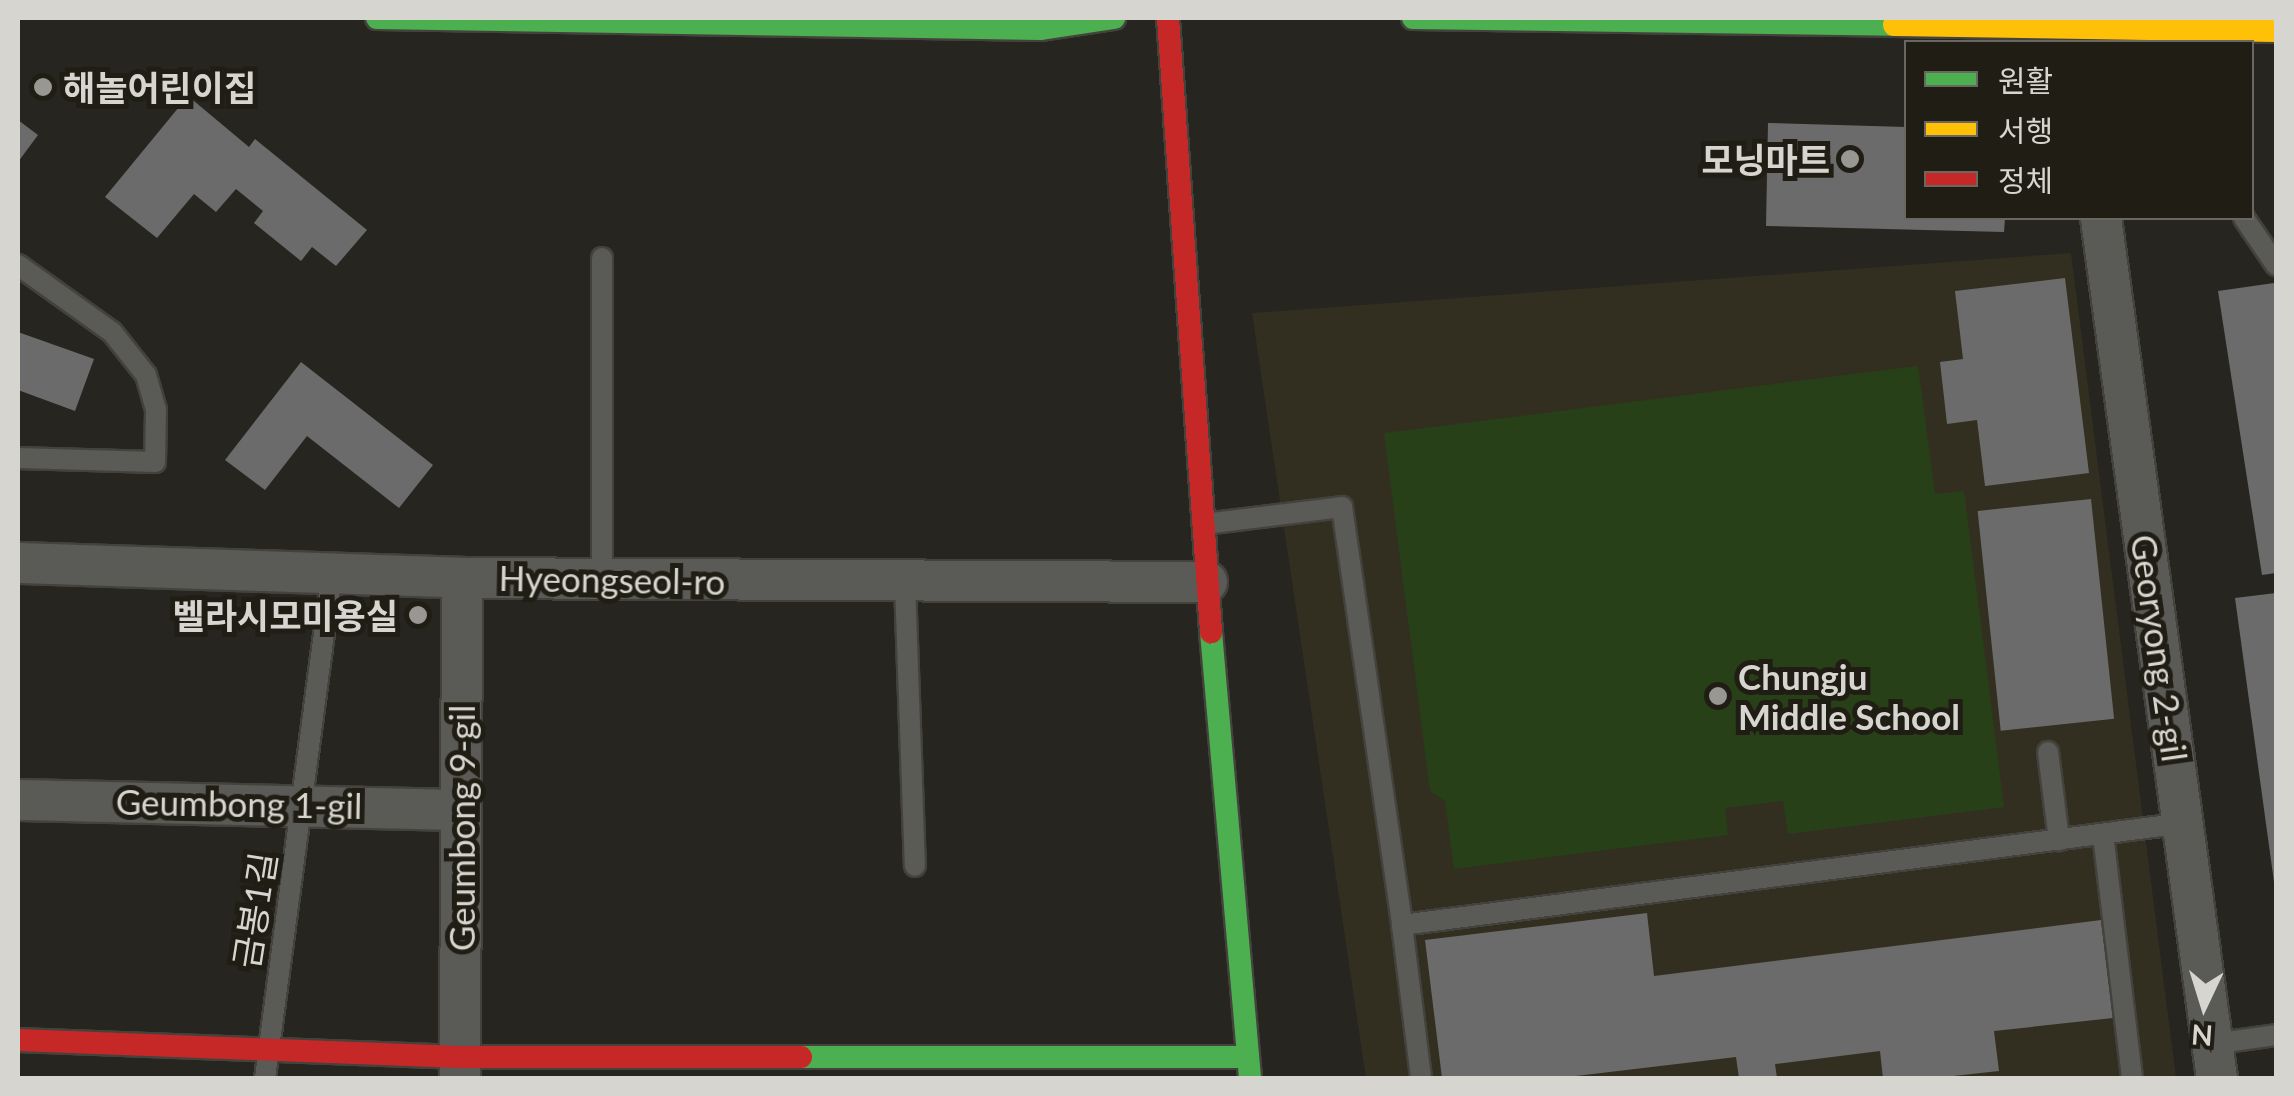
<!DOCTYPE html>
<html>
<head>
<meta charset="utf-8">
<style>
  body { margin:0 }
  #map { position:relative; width:2294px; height:1096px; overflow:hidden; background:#262520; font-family:Lato,"Noto Sans KR",sans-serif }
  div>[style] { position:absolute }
  .built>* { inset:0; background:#322f20 }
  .green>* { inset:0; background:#274018 }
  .building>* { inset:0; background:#6c6b6b; transform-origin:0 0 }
  .roads { filter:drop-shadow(2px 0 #43423d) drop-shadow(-2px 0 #43423d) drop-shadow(0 2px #43423d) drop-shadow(0 -2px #43423d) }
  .lane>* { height:20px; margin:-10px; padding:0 10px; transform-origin:10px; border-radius:10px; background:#5a5a56 }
  .street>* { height:40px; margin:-20px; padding:0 20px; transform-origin:20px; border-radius:20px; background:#5a5a56 }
  .fast>* { height:22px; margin:-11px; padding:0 11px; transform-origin:11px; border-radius:11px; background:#4caf50 }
  .slow>* { height:22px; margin:-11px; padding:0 11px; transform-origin:11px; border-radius:11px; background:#ffc107 }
  .jam>* { height:22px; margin:-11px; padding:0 11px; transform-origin:11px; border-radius:11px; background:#c62828 }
  .dots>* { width:28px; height:28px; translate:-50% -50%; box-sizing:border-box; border:5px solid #201e14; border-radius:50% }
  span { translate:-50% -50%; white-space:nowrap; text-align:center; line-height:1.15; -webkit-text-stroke:10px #201e14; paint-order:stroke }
  .poi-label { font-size:35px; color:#d6d5cf; font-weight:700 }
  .left { translate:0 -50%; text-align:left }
  .right { translate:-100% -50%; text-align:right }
  .street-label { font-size:35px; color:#d6d5cf }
  .frame { position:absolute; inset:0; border:20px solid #d6d5cf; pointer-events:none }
  .legend { position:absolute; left:1904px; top:40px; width:350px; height:180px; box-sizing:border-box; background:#201e14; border:2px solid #69675f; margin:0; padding:12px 18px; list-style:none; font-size:30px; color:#d6d5cf }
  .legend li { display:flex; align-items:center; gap:20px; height:50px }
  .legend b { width:50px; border:2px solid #69675f }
  .north { position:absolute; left:2154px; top:956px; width:100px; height:100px; -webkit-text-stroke:8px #201e14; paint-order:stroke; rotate:184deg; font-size:28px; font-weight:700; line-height:40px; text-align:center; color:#d6d5cf }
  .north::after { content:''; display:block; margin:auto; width:35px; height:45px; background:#d6d5cf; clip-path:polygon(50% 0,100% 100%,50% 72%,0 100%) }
</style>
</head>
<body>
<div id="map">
  <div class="built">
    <div style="clip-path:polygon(2071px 253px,2176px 1078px,1366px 1078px,1252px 313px)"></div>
  </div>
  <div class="green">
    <div style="clip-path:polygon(1918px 366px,1935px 494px,1964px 491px,2004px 807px,1788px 834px,1783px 801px,1725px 808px,1728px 835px,1454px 869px,1445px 801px,1430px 791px,1384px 433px)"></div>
  </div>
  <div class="building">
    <div style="clip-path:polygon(188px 96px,249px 147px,255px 139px,367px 230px,336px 266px,312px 247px,301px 261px,254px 223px,263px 211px,236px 189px,216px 212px,194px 194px,157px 238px,105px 197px)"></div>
    <div style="clip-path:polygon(18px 120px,38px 135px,18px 162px)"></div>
    <div style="clip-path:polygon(1768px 123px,1906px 127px,1906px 218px,2005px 218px,2004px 232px,1766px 226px)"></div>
    <div style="clip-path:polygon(2065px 278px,2089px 473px,1985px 486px,1977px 420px,1947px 424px,1940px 362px,1963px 359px,1955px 291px)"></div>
    <div style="clip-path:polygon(2274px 283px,2276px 573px,2262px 575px,2218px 291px)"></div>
    <div style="clip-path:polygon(18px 332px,94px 359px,75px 411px,18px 390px)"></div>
    <div style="clip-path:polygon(301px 362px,433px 465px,399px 508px,307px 436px,265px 490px,225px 460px)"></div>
    <div style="left:2091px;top:499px;width:221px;height:114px;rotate:84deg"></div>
    <div style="clip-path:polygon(2276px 593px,2276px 882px,2274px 882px,2235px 598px)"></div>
    <div style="clip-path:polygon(1647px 913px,1654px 976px,2101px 920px,2113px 1018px,1994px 1031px,1999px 1071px,1935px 1078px,1883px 1078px,1880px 1051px,1775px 1064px,1777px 1078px,1739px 1078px,1736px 1057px,1559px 1078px,1442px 1078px,1425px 940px)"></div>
  </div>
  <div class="roads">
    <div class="lane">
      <div style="left:2244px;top:218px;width:57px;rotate:55.8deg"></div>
      <div style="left:602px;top:258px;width:321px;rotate:90deg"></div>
      <div style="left:18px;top:265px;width:115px;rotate:35.5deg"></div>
      <div style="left:112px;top:332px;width:55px;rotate:51.7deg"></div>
      <div style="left:146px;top:375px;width:36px;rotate:74deg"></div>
      <div style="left:156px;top:410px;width:52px;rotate:91.1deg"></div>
      <div style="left:155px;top:462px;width:137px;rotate:-178.3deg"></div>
      <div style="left:1204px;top:524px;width:139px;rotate:-7deg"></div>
      <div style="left:1342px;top:507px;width:422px;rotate:81.8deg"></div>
      <div style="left:1402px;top:925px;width:789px;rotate:-7.43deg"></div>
      <div style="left:905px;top:583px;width:283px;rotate:88deg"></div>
      <div style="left:2048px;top:752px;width:89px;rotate:82.9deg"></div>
      <div style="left:2103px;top:834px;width:246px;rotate:83.2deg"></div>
      <div style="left:1402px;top:925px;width:154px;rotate:82.9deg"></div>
      <div style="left:2212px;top:1044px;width:65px;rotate:-8deg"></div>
      <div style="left:265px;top:1078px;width:509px;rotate:-82.44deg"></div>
    </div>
    <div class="street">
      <div style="left:2101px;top:218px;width:868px;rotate:82.32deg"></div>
      <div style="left:18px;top:563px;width:444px;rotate:1.9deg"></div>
      <div style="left:462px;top:578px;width:745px;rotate:0.31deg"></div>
      <div style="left:18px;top:800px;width:442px;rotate:1.3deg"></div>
      <div style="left:460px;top:1078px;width:500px;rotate:-89.77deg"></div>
    </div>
    <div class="fast">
      <div style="left:377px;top:18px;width:663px;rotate:0.95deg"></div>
      <div style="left:1040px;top:29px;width:75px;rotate:-8.5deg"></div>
      <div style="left:1413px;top:18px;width:481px;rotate:0.8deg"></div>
      <div style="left:1211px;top:632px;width:448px;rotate:85deg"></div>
      <div style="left:801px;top:1057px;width:447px"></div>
    </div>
    <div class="slow">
      <div style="left:1894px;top:25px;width:382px;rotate:0.9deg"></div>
    </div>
    <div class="jam">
      <div style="left:1168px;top:18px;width:616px;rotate:85.99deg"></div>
      <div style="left:18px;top:1040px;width:442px;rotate:2.2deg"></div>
      <div style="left:460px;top:1057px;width:341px"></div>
    </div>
  </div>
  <div class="dots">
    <div style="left:43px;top:87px;background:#989792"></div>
    <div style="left:1850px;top:159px;background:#989792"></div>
    <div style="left:418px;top:615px;background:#989792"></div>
    <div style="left:1718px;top:696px;background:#989792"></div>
  </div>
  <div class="poi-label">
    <span class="left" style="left:63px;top:87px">해놀어린이집</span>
    <span class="right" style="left:1830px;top:159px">모닝마트</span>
    <span class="right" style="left:398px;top:615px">벨라시모미용실</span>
    <span class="left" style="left:1738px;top:696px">Chungju<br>Middle School</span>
  </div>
  <div class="street-label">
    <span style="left:612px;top:579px;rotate:1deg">Hyeongseol-ro</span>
    <span style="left:2160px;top:648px;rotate:82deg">Georyong 2-gil</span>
    <span style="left:239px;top:803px;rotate:1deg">Geumbong 1-gil</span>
    <span style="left:461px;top:828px;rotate:-90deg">Geumbong 9-gil</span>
    <span style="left:254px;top:910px;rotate:-81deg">금봉1길</span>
  </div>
  <div class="frame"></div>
  <ul class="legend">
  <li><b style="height:12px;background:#4caf50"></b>원활</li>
  <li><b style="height:12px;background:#ffc107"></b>서행</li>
  <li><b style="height:12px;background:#c62828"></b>정체</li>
  </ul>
  <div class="north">N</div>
</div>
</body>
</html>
